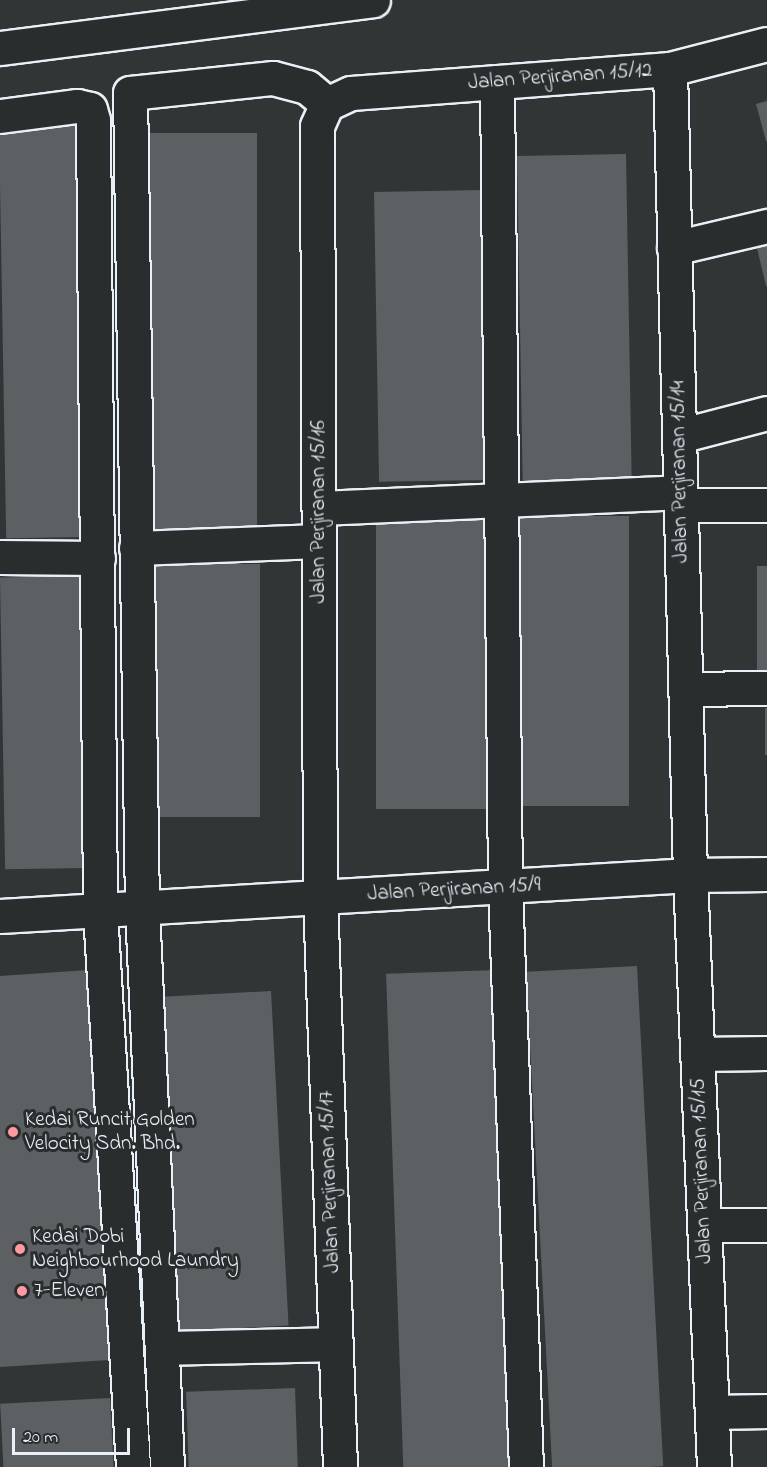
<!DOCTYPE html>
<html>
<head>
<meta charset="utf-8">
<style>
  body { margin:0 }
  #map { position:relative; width:767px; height:1467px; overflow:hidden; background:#323536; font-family:"Indie Flower",sans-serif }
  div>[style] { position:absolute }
  .building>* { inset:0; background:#5c6063; transform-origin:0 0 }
  .roads { filter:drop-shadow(2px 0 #e8f1f8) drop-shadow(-2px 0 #e8f1f8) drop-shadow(0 2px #e8f1f8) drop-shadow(0 -2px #e8f1f8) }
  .minor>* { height:33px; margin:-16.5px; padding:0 16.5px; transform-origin:16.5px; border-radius:16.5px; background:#2a2d2e }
  .dots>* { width:16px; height:16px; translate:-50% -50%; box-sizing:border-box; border:3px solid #2a2d2e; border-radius:50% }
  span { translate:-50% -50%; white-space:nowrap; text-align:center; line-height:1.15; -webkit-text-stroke:6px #2a2d2e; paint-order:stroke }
  .street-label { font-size:21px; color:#e8f1f8 }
  .poi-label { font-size:21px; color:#e8f1f8 }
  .left { translate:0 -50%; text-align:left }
  .scale { position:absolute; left:12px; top:1428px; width:118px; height:27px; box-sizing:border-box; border:3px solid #e8f1f8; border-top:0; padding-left:8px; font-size:18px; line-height:21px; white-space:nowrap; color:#e8f1f8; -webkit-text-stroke:4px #2a2d2e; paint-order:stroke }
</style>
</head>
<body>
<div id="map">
  <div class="building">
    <div style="clip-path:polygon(767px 101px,767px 141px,766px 141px,756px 104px)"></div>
    <div style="left:75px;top:126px;width:411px;height:76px;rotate:89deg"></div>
    <div style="left:257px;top:133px;width:399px;height:110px;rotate:90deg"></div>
    <div style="left:626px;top:154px;width:327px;height:109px;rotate:89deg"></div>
    <div style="left:483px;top:190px;width:290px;height:109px;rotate:89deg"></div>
    <div style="clip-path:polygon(767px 245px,767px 286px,766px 286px,757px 248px)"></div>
    <div style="left:629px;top:516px;width:290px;height:109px;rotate:90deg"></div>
    <div style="left:486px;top:520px;width:289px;height:110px;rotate:90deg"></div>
    <div style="left:260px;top:564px;width:253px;height:110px;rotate:90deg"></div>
    <div style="left:757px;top:566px;width:10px;height:110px"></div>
    <div style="left:81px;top:576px;width:292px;height:81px;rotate:89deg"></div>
    <div style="left:765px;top:708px;width:2px;height:47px"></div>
    <div style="left:637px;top:966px;width:501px;height:111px;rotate:87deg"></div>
    <div style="clip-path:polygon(88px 970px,109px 1360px,0 1367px,0 976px)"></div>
    <div style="left:497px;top:970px;width:497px;height:111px;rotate:88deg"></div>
    <div style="left:271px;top:991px;width:335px;height:109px;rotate:87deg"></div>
    <div style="left:295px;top:1388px;width:79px;height:109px;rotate:88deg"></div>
    <div style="left:110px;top:1398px;width:69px;height:110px;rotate:87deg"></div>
  </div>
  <div class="roads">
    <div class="minor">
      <div style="left:0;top:48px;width:376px;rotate:-7.3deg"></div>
      <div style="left:670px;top:69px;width:806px;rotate:88.58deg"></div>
      <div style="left:690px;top:875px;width:592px;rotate:87.68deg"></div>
      <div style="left:497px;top:82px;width:805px;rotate:89.43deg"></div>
      <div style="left:505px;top:887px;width:580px;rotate:87.93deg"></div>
      <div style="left:0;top:116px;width:78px;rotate:-7.4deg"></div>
      <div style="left:77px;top:106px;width:13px;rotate:13deg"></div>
      <div style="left:90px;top:109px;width:11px;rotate:75deg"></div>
      <div style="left:93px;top:120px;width:791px;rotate:89.49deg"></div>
      <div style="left:100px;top:911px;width:557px;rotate:86.6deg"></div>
      <div style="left:674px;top:248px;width:96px;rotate:-13.3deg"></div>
      <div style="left:679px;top:436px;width:91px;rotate:-14.6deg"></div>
      <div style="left:681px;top:505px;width:86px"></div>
      <div style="left:319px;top:508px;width:361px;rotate:-2.5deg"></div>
      <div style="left:136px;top:548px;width:183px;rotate:-2.2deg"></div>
      <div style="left:0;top:557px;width:98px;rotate:0.6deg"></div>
      <div style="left:685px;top:689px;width:82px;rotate:-0.7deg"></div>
      <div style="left:0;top:916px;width:691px;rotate:-3.4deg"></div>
      <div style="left:690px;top:875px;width:77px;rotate:-0.7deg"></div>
      <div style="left:697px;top:1054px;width:70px;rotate:-0.8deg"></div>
      <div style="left:704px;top:1225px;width:63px"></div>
      <div style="left:162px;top:1348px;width:174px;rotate:-1.3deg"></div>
      <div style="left:712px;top:1412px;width:55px;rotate:-1deg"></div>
      <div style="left:167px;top:1467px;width:560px;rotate:-92.56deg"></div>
      <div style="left:142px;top:908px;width:815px;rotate:-90.84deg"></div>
      <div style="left:130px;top:93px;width:144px;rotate:-6deg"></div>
      <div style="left:273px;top:78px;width:35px;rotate:15deg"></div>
      <div style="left:307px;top:87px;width:26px;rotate:40deg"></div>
      <div style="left:340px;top:1467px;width:569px;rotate:-92.01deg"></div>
      <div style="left:320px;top:898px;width:772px;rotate:-90.22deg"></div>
      <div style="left:317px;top:126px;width:24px;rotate:-66deg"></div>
      <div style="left:327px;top:104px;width:26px;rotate:-25deg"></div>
      <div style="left:351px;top:93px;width:320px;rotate:-4.3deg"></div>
      <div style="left:670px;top:69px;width:100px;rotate:-14.5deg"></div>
    </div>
  </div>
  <div class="dots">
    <div style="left:13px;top:1132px;background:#ff9aa2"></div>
    <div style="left:20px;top:1249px;background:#ff9aa2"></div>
    <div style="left:22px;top:1291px;background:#ff9aa2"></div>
  </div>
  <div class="street-label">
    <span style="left:560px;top:77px;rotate:-4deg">Jalan Perjiranan 15/12</span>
    <span style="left:680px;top:472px;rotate:-91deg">Jalan Perjiranan 15/14</span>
    <span style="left:319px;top:512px;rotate:-90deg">Jalan Perjiranan 15/16</span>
    <span style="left:454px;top:890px;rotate:-3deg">Jalan Perjiranan 15/9</span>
    <span style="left:702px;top:1171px;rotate:-92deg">Jalan Perjiranan 15/15</span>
    <span style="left:330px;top:1182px;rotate:-92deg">Jalan Perjiranan 15/17</span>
  </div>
  <div class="poi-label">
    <span class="left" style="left:25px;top:1132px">Kedai Runcit Golden<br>Velocity Sdn. Bhd.</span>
    <span class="left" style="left:32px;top:1249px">Kedai Dobi<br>Neighbourhood Laundry</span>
    <span class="left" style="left:34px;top:1291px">7-Eleven</span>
  </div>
  <div class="scale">20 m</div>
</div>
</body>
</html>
